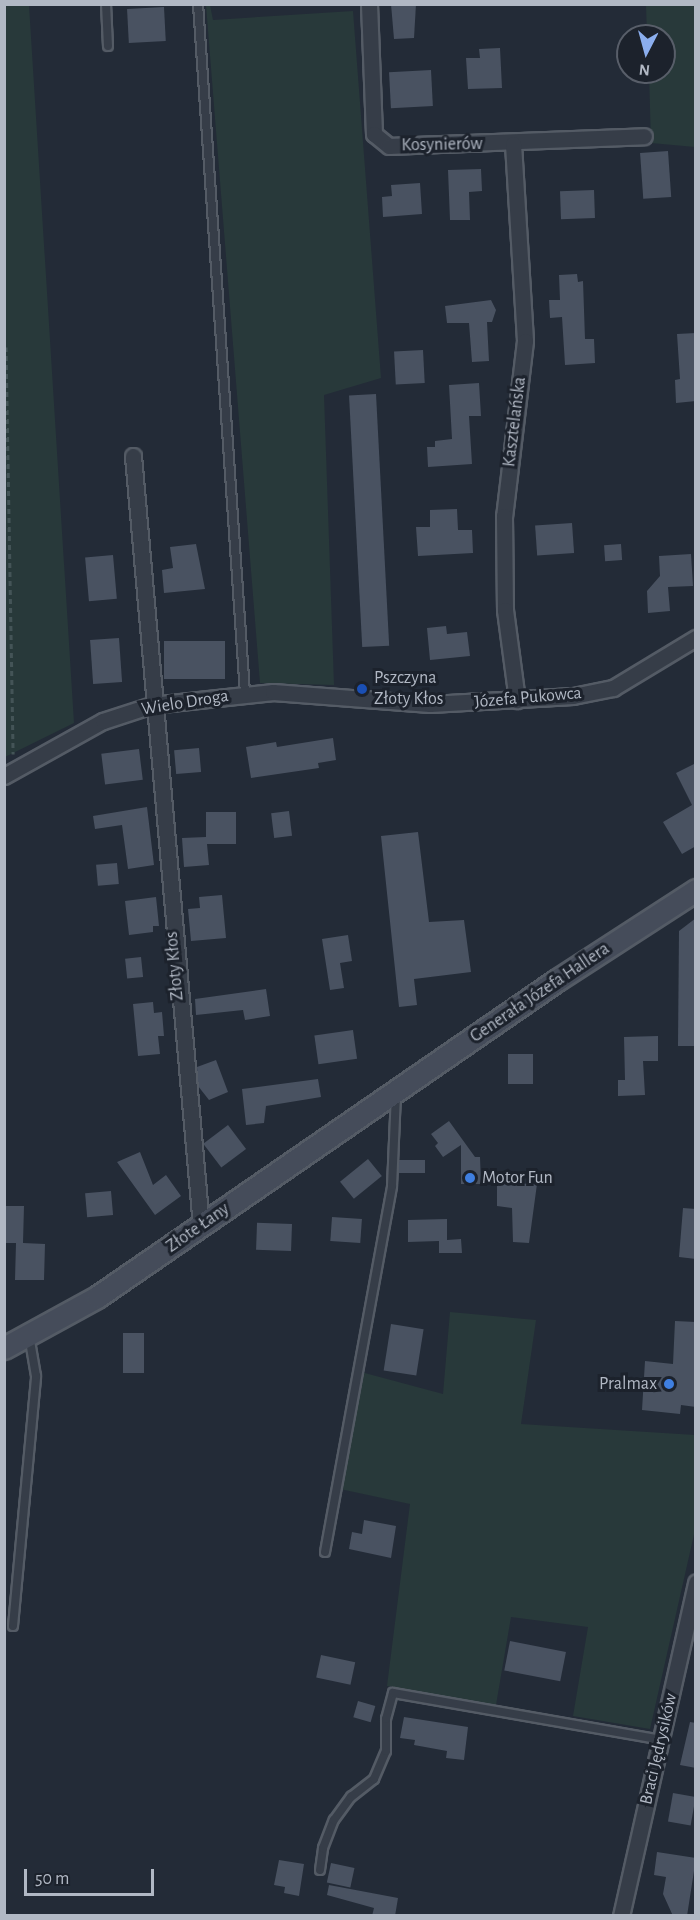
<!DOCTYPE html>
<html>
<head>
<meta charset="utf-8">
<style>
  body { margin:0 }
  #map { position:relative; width:700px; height:1920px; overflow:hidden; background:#232b37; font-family:"Alegreya Sans",sans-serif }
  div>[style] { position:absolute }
  .green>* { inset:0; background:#28393a }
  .building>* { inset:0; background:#495261; transform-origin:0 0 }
  .path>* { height:3px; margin-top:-1.5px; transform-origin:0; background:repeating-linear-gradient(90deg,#445457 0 4.5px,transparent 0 9px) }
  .roads { filter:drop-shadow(2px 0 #545b65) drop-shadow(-2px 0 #545b65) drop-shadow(0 2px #545b65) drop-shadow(0 -2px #545b65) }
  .lane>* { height:8px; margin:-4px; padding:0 4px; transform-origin:4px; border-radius:4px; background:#363d48 }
  .street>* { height:15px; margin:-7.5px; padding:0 7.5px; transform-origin:7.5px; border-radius:7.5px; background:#363d48 }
  .secondary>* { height:21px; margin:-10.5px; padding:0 10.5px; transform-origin:10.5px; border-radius:10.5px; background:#454c5a }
  .dots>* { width:16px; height:16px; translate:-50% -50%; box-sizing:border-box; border:3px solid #1c222c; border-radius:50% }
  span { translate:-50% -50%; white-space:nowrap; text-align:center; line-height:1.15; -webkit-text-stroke:6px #1c222c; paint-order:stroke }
  .street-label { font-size:18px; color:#b1b8c4 }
  .poi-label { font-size:18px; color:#b1b8c4 }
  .left { translate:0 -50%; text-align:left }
  .right { translate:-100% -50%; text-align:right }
  .frame { position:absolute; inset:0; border:6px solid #b1b8c4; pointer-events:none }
  .north { position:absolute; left:616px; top:24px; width:60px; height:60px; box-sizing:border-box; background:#1c222c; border:2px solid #585e69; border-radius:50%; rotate:186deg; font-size:16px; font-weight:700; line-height:24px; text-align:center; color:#b1b8c4 }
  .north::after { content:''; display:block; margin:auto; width:21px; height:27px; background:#8baeee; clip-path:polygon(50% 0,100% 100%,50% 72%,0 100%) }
  .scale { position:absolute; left:24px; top:1869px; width:130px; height:27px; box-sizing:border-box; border:3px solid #b1b8c4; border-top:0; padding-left:8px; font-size:18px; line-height:21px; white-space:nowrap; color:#b1b8c4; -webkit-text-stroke:4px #1c222c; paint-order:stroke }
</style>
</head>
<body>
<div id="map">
  <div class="green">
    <div style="clip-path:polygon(4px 5px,29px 5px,74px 723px,5px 757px)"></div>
    <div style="clip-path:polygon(206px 5px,210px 5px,213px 20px,353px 11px,381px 378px,324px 395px,334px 685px,260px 683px)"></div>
    <div style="clip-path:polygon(646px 5px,695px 5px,695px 147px,651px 143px,649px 72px,664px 72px,664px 36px,647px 36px)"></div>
    <div style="clip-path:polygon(450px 1312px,536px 1320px,521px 1424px,695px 1435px,695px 1530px,650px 1729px,573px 1716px,588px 1627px,511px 1617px,496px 1705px,387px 1686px,410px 1504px,340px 1489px,361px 1372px,443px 1394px)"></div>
  </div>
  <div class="building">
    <div style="clip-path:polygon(391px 4px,416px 4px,414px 38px,394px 39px)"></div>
    <div style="left:164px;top:7px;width:34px;height:37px;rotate:87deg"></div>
    <div style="clip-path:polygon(500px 48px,502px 88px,468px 89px,466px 58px,480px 58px,479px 49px)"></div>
    <div style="left:431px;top:70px;width:36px;height:42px;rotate:87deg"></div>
    <div style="left:668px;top:151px;width:46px;height:28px;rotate:86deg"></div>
    <div style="clip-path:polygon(481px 169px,482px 191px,469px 192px,470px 220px,450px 220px,448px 170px)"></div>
    <div style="clip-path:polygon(420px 183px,422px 214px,383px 217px,382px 197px,392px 196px,391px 185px)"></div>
    <div style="left:594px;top:190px;width:28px;height:34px;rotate:88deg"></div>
    <div style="clip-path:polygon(577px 274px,578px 282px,583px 281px,585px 339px,594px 339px,595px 363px,565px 365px,562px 317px,550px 318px,549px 300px,560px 300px,559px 275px)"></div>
    <div style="clip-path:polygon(491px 300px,496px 310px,492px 322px,487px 322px,489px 361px,472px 362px,469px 323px,447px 323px,445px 306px)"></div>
    <div style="clip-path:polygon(696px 333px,696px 401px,676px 403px,675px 380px,680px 379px,677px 334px)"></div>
    <div style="left:423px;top:350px;width:33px;height:29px;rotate:87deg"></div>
    <div style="clip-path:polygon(479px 383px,481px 416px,469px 416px,472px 464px,428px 467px,427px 447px,435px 447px,435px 441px,452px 439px,449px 385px)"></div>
    <div style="left:376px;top:394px;width:252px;height:27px;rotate:87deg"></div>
    <div style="clip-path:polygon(457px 509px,458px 530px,472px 530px,473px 553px,418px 556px,416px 527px,430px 527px,430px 510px)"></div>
    <div style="left:572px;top:523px;width:30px;height:37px;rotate:86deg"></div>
    <div style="clip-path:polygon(196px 544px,205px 589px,164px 593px,162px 570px,173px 568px,170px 547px)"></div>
    <div style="left:621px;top:544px;width:16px;height:17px;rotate:86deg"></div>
    <div style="clip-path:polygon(691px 554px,693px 586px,668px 587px,670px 611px,648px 613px,647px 591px,660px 576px,659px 556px)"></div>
    <div style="left:113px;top:555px;width:44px;height:28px;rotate:85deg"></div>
    <div style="clip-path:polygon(446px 626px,447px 634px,467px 632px,470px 656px,430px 660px,427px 628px)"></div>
    <div style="left:119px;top:638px;width:44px;height:29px;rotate:86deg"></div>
    <div style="left:225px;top:641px;width:38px;height:61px;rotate:90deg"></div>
    <div style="clip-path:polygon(333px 738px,336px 760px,318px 763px,319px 768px,251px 778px,246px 747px,276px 742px,277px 747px)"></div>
    <div style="left:199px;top:748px;width:24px;height:25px;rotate:85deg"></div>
    <div style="left:139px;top:749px;width:31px;height:38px;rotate:83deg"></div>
    <div style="clip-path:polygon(696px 763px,696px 846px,682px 854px,663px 822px,692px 805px,676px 773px)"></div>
    <div style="clip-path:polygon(147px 807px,154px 865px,128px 869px,122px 825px,95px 829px,93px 816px)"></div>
    <div style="left:289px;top:811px;width:25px;height:18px;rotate:83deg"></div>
    <div style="clip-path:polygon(206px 812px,236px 812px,236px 844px,207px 844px,209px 865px,184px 867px,182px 838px,206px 837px)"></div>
    <div style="clip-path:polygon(418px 832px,429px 922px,464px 920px,471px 972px,414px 979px,417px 1005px,399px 1007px,381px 836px)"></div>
    <div style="left:117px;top:863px;width:21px;height:21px;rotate:85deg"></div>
    <div style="clip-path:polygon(222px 895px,226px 938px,191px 941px,188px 909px,200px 908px,199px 897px)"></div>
    <div style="clip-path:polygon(156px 897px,159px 926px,153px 926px,153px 932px,129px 935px,125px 901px)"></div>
    <div style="clip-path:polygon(696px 918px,696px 1046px,678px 1046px,679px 931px)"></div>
    <div style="clip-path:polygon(348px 935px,352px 961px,340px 963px,344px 988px,330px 990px,322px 939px)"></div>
    <div style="left:141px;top:957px;width:20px;height:16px;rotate:84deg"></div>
    <div style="clip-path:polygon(266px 989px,270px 1016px,245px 1020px,243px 1010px,196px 1015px,195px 999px)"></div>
    <div style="clip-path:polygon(153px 1002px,154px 1013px,162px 1012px,164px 1036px,158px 1036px,160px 1054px,138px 1056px,133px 1004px)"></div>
    <div style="left:353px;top:1030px;width:29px;height:39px;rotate:82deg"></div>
    <div style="clip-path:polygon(658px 1036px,658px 1061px,643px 1061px,645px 1095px,618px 1096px,618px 1080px,625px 1080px,624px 1037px)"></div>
    <div style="left:508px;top:1054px;width:25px;height:30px"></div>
    <div style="clip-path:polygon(216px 1060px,228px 1092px,209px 1100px,198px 1086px,197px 1067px)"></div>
    <div style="clip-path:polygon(318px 1079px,321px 1097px,266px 1106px,264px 1123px,246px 1125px,242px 1089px)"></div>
    <div style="clip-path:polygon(449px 1121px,475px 1157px,480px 1157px,481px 1184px,461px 1184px,461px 1145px,443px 1157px,435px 1146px,438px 1143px,431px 1134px)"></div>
    <div style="left:228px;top:1125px;width:30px;height:31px;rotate:53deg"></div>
    <div style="clip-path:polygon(140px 1152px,153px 1185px,166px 1175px,181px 1196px,155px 1215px,117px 1162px)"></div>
    <div style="left:368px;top:1159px;width:22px;height:36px;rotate:51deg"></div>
    <div style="left:399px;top:1160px;width:26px;height:13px"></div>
    <div style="clip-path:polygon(497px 1183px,537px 1184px,529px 1243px,513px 1242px,512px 1208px,497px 1206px)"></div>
    <div style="left:111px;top:1191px;width:24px;height:26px;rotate:85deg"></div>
    <div style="clip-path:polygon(4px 1206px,24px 1206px,23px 1243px,45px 1244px,44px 1280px,15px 1280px,16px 1243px,4px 1243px)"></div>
    <div style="clip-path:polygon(683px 1208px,696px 1209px,696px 1259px,679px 1257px)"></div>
    <div style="left:332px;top:1217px;width:30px;height:24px;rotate:4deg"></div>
    <div style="clip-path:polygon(447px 1219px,447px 1240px,461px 1239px,462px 1253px,439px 1253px,439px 1241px,408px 1242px,408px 1220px)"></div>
    <div style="left:292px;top:1224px;width:27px;height:35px;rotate:92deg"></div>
    <div style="clip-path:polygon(675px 1321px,696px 1322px,696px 1407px,681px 1405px,680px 1414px,642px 1410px,645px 1361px,673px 1364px)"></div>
    <div style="left:391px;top:1324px;width:33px;height:47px;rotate:9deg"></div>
    <div style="left:123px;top:1333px;width:21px;height:40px"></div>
    <div style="clip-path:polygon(364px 1520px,396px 1526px,391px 1558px,349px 1549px,352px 1532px,362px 1534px)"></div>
    <div style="left:510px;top:1641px;width:57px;height:30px;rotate:11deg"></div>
    <div style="left:321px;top:1655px;width:35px;height:23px;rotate:12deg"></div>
    <div style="left:358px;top:1701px;width:18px;height:17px;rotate:16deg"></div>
    <div style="clip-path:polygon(404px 1717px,468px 1727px,464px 1760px,446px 1758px,447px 1751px,414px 1745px,415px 1740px,400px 1738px)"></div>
    <div style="clip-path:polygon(690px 1722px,696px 1723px,696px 1768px,680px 1765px)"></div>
    <div style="left:673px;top:1793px;width:23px;height:29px;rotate:10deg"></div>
    <div style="clip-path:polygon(657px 1852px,696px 1858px,687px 1916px,673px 1916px,663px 1894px,666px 1877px,654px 1875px)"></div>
    <div style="clip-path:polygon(279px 1860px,304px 1864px,299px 1896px,284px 1893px,285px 1887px,274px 1885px)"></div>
    <div style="left:331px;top:1863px;width:24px;height:20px;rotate:12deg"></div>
    <div style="clip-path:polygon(329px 1885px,398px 1898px,395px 1916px,372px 1916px,374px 1908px,327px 1895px)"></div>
  </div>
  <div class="path">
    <div style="left:6px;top:347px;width:407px;rotate:89deg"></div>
  </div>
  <div class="roads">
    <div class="lane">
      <div style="left:106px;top:4px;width:42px;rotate:87.3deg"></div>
      <div style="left:198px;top:4px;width:691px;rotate:86.1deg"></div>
      <div style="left:325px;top:1552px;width:372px;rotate:-79.6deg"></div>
      <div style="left:392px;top:1186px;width:92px;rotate:-87.5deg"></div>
      <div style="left:13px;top:1626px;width:251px;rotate:-84.7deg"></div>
      <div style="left:36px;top:1376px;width:42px;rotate:-99.7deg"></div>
      <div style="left:320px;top:1870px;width:22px;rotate:-82deg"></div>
      <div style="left:323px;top:1848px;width:30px;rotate:-69deg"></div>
      <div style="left:334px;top:1820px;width:29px;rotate:-54deg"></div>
      <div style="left:351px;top:1797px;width:29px;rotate:-38deg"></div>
      <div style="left:374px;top:1779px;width:30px;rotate:-67deg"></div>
      <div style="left:386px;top:1751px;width:32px;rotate:-90deg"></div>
      <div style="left:386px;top:1719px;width:27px;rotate:-75deg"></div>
      <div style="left:393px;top:1693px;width:273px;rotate:9.9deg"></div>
    </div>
    <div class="street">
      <div style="left:369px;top:4px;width:130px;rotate:87.8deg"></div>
      <div style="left:374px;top:134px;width:19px;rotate:39deg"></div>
      <div style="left:389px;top:146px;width:255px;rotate:-2.2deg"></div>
      <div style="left:513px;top:144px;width:197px;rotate:86.5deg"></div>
      <div style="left:525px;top:341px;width:176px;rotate:96.8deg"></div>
      <div style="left:504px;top:516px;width:94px;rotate:89.4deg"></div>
      <div style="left:505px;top:610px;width:91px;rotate:82.4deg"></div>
      <div style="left:133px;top:456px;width:773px;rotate:84.95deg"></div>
      <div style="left:4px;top:776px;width:113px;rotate:-29.1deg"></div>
      <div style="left:103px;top:721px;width:52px;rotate:-18.1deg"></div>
      <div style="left:152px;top:705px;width:122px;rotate:-6.1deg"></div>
      <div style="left:273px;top:692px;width:157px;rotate:4.4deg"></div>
      <div style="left:430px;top:704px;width:143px;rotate:-3.2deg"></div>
      <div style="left:573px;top:696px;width:41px;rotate:-11.3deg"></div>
      <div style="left:613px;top:688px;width:97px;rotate:-31.1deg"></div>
      <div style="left:621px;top:1916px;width:342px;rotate:-77.3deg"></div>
    </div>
    <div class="secondary">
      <div style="left:4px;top:1348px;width:106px;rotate:-28.7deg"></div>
      <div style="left:97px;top:1297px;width:559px;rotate:-34.57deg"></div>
      <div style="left:557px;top:980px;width:166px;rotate:-32.9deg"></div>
    </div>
  </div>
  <div class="dots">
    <div style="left:362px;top:689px;background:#1a4fb4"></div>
    <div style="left:470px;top:1178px;background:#3f7fe0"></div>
    <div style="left:669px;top:1384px;background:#3f7fe0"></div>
  </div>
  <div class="street-label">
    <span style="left:442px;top:145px;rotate:-1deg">Kosynierów</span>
    <span style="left:515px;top:422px;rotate:-83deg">Kasztelańska</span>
    <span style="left:528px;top:698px;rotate:-5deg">Józefa Pukowca</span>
    <span style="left:185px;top:703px;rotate:-9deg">Wielo Droga</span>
    <span style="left:175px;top:966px;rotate:-95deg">Złoty Kłos</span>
    <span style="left:540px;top:993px;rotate:-34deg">Generała Józefa Hallera</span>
    <span style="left:198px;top:1228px;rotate:-35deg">Złote Łany</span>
    <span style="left:659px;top:1749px;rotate:-77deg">Braci Jędrysików</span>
  </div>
  <div class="poi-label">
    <span class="left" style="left:374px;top:689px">Pszczyna<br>Złoty Kłos</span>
    <span class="left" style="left:482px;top:1178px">Motor Fun</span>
    <span class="right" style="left:657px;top:1384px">Pralmax</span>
  </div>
  <div class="frame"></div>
  <div class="north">N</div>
  <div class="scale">50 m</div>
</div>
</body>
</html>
